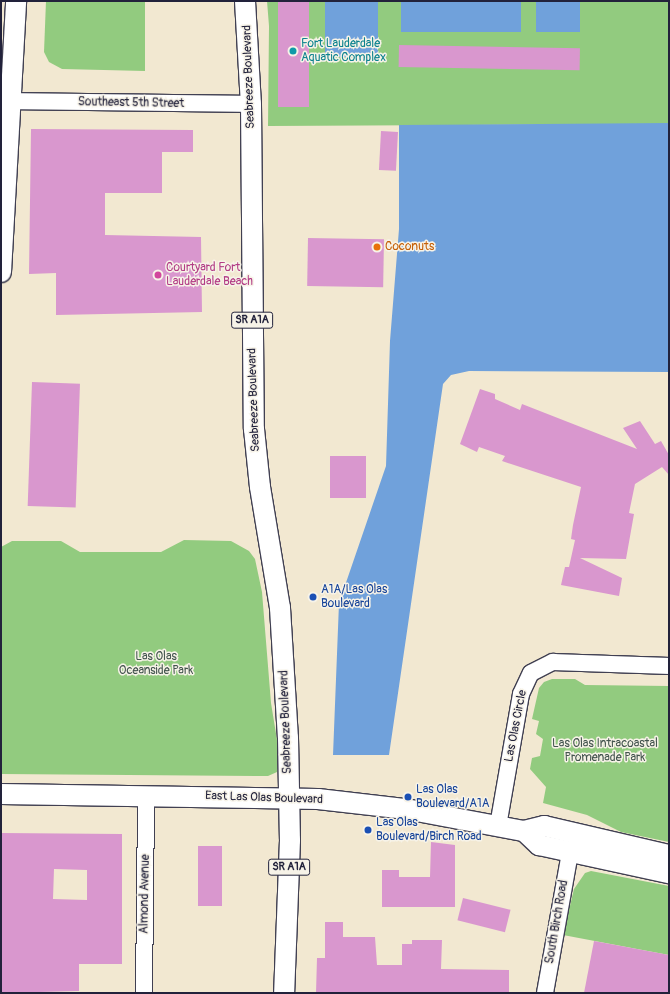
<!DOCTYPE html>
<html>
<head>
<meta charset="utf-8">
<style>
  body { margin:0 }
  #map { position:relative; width:670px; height:994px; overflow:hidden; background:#f2e8d1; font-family:Pangolin,sans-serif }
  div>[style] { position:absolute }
  .green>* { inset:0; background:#92cb7f }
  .water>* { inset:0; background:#70a1db; transform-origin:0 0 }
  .building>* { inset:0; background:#d997ce; transform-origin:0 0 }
  .roads { filter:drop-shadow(1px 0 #414052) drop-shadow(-1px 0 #414052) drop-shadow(0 1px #414052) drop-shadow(0 -1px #414052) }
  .minor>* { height:16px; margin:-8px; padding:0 8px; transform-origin:8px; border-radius:8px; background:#fff }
  .major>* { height:20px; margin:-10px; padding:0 10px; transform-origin:10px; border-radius:10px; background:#fff }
  .dots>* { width:11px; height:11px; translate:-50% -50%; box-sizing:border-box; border:2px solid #f7f3e8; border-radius:50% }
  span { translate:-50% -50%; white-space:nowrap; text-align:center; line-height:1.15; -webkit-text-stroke:3px #f7f3e8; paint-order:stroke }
  .shield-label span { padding:1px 3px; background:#f7f3e8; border:1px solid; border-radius:3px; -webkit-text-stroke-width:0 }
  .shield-label { font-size:11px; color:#22223b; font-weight:700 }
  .culture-label { font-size:12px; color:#0d838f }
  .left { translate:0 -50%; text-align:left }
  .street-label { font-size:12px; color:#22223b }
  .food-label { font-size:12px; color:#c56008 }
  .hotel-label { font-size:12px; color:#b23c85 }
  .transit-label { font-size:12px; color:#164399 }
  .park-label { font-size:12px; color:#44554f }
  .frame { position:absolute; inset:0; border:2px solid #22223b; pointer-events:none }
</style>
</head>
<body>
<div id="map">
  <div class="green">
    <div style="clip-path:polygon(46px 1px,145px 1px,145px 71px,62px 69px,49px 62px,44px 52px)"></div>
    <div style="clip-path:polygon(267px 1px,669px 1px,669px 124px,268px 126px,269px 26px)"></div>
    <div style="clip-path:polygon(184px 540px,231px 541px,249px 551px,255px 559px,262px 592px,271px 703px,278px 746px,277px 772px,268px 776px,1px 774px,1px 547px,12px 541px,61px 541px,80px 552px,161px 552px)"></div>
    <div style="clip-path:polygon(552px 679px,575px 679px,585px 685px,669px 686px,669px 842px,621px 832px,587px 815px,543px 803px,546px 787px,530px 769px,532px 758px,540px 756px,543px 739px,536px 734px,539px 721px,532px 719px,539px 688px,544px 682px)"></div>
    <div style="clip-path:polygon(591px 871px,669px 886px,669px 955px,563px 935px,574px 889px,585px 873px)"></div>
  </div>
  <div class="water">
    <div style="left:325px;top:1px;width:53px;height:56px"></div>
    <div style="left:401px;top:1px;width:120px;height:31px"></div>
    <div style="left:536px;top:1px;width:44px;height:31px"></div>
    <div style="clip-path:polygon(669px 123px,669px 372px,469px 371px,451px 375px,443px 384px,389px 755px,333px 755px,339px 603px,386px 466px,390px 341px,399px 229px,399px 125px)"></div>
  </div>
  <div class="building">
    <div style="left:278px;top:1px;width:31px;height:106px"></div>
    <div style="left:399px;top:45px;width:181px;height:22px;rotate:1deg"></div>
    <div style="clip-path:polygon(31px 129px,193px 130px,193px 152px,162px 152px,162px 193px,105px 193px,105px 235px,201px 237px,202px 312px,56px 315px,56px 273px,29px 274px)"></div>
    <div style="left:381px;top:131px;width:17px;height:39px;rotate:3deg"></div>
    <div style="left:308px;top:238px;width:76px;height:48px;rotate:1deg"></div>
    <div style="left:32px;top:382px;width:48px;height:124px;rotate:2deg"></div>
    <div style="clip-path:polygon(480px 389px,495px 394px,495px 399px,520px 410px,522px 404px,637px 449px,623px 428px,640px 421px,655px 444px,661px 441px,669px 455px,669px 475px,662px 467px,635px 484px,629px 513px,634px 514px,626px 559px,580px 558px,622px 578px,619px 596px,561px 585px,565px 567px,569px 567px,575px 540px,571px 539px,573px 525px,581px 487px,502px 461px,505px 456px,479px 447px,477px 452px,460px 444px)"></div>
    <div style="left:330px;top:456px;width:36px;height:42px"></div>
    <div style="clip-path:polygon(evenodd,1px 833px,122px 834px,122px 964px,79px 964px,79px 991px,1px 993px,1px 833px,54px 869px,87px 870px,87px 900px,53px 899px,54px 869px)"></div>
    <div style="clip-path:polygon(431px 842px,455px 845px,455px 907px,382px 907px,382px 870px,399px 870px,399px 877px,430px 877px)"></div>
    <div style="left:198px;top:846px;width:24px;height:60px"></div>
    <div style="left:463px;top:898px;width:49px;height:23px;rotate:14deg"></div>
    <div style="clip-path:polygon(325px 922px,343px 922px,343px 937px,375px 937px,377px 965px,402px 965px,402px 944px,412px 944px,412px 940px,442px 940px,441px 969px,509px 970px,509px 993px,316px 993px,317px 958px,325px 958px)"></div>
    <div style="clip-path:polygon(594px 941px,669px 955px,669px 993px,584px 993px)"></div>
  </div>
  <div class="roads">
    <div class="minor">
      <div style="left:10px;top:101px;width:241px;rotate:0.7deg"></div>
      <div style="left:498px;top:826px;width:134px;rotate:-80.1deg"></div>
      <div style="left:521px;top:694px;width:23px;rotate:-65deg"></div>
      <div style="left:531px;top:673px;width:25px;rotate:-27deg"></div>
      <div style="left:553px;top:662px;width:116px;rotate:2deg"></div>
      <div style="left:144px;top:993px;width:197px;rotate:-89.4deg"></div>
      <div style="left:545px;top:993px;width:143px;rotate:-79.9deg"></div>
    </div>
    <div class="major">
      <div style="left:245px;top:1px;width:103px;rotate:86.7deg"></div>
      <div style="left:251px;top:104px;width:325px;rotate:89.5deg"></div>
      <div style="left:254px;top:429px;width:58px;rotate:84.1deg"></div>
      <div style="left:260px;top:487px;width:123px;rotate:80.6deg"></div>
      <div style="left:280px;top:608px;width:130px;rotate:86.5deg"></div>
      <div style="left:288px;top:738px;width:102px;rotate:88.9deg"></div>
      <div style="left:290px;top:840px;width:153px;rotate:92.2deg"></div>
      <div style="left:1px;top:272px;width:271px;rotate:-86.8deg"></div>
      <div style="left:1px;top:794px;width:317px;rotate:0.9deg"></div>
      <div style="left:318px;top:799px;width:89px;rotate:6.5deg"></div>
      <div style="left:406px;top:809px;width:120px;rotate:10.6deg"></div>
      <div style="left:524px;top:831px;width:21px;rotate:-14deg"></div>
      <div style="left:544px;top:826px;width:128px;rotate:13.1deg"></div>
      <div style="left:524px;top:831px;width:21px;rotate:43deg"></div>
      <div style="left:539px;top:845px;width:133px;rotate:12.2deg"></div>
    </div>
  </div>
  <div class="dots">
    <div style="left:293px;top:51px;background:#0f9aa8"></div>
    <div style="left:377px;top:247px;background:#e8710a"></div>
    <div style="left:158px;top:275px;background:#d1479c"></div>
    <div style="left:313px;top:597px;background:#1a4fb4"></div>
    <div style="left:408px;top:797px;background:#1a4fb4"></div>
    <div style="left:368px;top:830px;background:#1a4fb4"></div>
  </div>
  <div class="shield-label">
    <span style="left:252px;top:320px">SR A1A</span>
    <span style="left:289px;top:867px">SR A1A</span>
  </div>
  <div class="culture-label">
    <span class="left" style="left:301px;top:51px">Fort Lauderdale<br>Aquatic Complex</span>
  </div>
  <div class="street-label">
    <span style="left:249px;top:77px;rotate:-92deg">Seabreeze Boulevard</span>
    <span style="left:131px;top:103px;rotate:1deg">Southeast 5th Street</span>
    <span style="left:254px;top:400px;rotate:-92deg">Seabreeze Boulevard</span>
    <span style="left:286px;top:722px;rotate:-92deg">Seabreeze Boulevard</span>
    <span style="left:516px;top:726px;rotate:-79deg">Las Olas Circle</span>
    <span style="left:264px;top:798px;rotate:2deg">East Las Olas Boulevard</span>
    <span style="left:145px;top:894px;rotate:-89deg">Almond Avenue</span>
    <span style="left:557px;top:922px;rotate:-80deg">South Birch Road</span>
  </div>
  <div class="food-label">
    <span class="left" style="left:385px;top:247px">Coconuts</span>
  </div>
  <div class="hotel-label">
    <span class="left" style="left:166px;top:275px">Courtyard Fort<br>Lauderdale Beach</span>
  </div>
  <div class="transit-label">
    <span class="left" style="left:321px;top:597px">A1A/Las Olas<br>Boulevard</span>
    <span class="left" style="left:416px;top:797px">Las Olas<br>Boulevard/A1A</span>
    <span class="left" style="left:376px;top:830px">Las Olas<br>Boulevard/Birch Road</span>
  </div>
  <div class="park-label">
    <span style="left:156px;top:664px">Las Olas<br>Oceanside Park</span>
    <span style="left:605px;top:751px">Las Olas Intracoastal<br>Promenade Park</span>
  </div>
  <div class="frame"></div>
</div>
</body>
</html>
